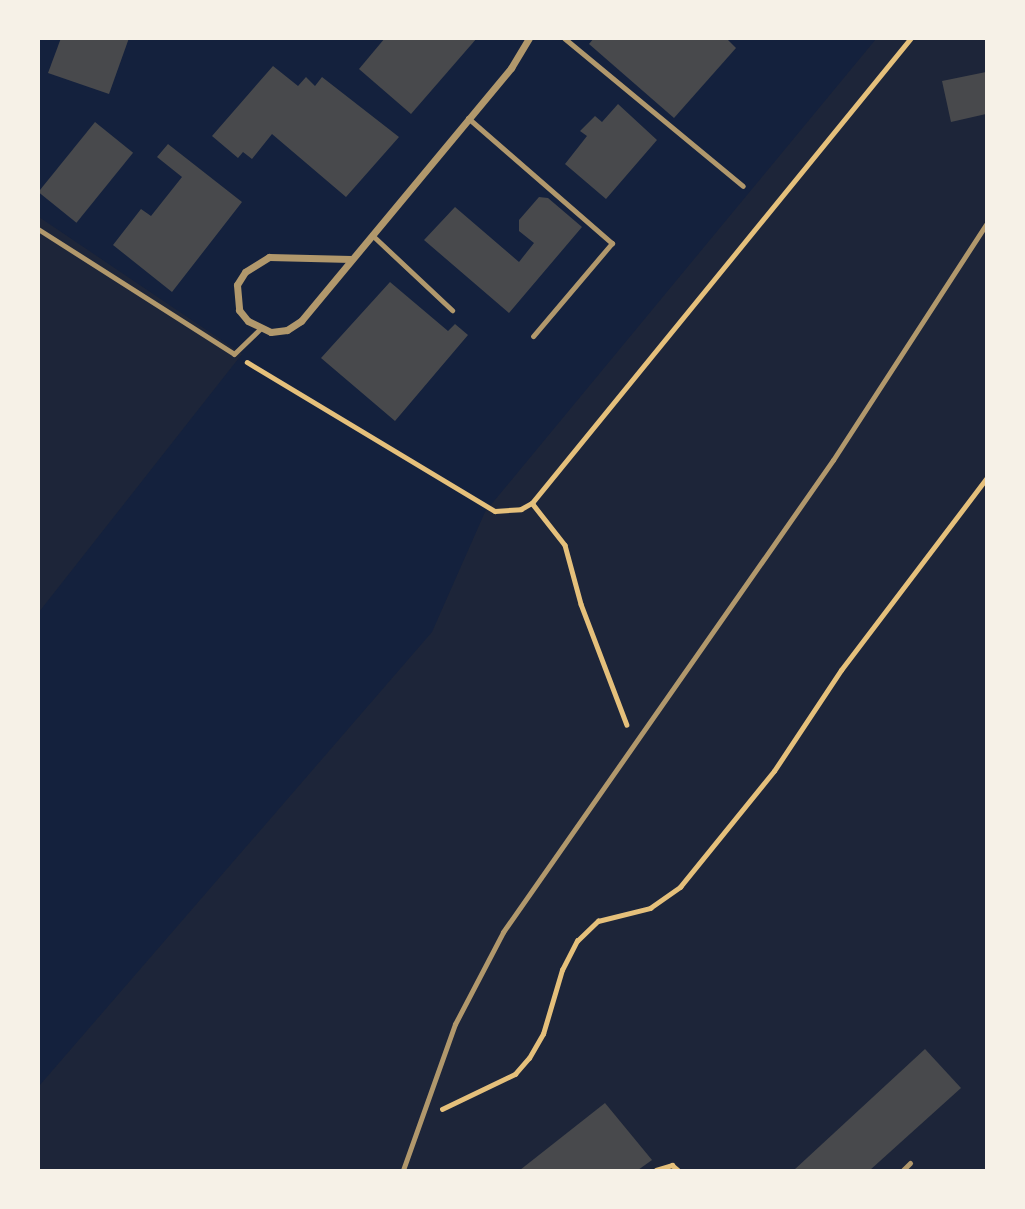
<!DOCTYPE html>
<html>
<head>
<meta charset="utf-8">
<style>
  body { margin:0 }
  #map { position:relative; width:1025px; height:1209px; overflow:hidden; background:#14213d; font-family:"Exo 2",sans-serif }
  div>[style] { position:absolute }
  .green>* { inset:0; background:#1d2539 }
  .building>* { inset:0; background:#48494c; transform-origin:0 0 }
  .path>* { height:4.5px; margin:-2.25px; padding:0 2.25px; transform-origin:2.25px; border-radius:2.25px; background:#e5c07b }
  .service>* { height:5px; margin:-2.5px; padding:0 2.5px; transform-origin:2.5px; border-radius:2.5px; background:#b1986c }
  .minor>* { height:7px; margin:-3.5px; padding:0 3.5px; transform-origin:3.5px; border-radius:3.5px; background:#b1986c }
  span { translate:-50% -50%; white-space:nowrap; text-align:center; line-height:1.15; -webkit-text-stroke:5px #f6f1e7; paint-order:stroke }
  .frame { position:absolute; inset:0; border:40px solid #f6f1e7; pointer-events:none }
</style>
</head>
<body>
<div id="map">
  <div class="green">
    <div style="clip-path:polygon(876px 39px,986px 39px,986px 1170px,39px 1170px,39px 1086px,432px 632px,485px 512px)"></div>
    <div style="clip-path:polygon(39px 217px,242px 354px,39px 612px)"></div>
  </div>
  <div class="building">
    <div style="clip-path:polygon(61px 38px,129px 38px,109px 94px,48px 73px)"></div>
    <div style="clip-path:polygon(385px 38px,477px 38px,411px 114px,359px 69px)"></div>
    <div style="clip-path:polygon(594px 38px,726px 38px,736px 48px,674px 118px,589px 44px)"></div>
    <div style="clip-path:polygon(273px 66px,298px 86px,306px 77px,315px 86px,322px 77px,399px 137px,346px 197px,272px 134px,252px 159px,243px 152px,238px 158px,212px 136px)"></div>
    <div style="clip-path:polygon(986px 72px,986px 114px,951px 122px,942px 81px)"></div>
    <div style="clip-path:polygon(618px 104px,657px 140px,606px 199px,565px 164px,587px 136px,580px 131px,595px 116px,602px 122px)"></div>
    <div style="left:95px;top:122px;width:49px;height:90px;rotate:39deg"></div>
    <div style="clip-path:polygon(168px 144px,242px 202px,172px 292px,113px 245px,141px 209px,151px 216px,182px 177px,157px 157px)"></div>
    <div style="clip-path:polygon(539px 197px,548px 198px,582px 227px,509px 313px,424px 240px,455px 207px,519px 262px,534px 243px,519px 231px,519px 220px)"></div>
    <div style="clip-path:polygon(390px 282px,448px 331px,455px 324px,468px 335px,395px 421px,321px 358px)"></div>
    <div style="clip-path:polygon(925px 1049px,961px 1088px,870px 1170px,794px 1170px)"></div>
    <div style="clip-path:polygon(605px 1103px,652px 1160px,638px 1170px,520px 1170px)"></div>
  </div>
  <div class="path">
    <div style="left:247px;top:362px;width:289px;rotate:31deg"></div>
    <div style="left:495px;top:511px;width:26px;rotate:-4deg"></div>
    <div style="left:521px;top:509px;width:13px;rotate:-29deg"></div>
    <div style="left:532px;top:503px;width:600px;rotate:-50.82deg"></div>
    <div style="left:532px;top:503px;width:53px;rotate:51.8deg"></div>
    <div style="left:565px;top:545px;width:61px;rotate:74.8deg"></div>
    <div style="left:581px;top:604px;width:129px;rotate:69.2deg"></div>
    <div style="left:442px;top:1109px;width:81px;rotate:-25.6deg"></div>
    <div style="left:515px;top:1074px;width:21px;rotate:-49deg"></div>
    <div style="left:529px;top:1058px;width:28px;rotate:-60deg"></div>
    <div style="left:543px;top:1034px;width:67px;rotate:-73.5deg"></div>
    <div style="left:562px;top:970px;width:33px;rotate:-63deg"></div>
    <div style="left:577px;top:941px;width:29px;rotate:-44deg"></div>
    <div style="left:598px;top:921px;width:54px;rotate:-14deg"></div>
    <div style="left:650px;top:908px;width:37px;rotate:-35deg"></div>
    <div style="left:680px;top:887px;width:149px;rotate:-51deg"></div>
    <div style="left:774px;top:771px;width:121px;rotate:-56.4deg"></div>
    <div style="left:841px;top:670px;width:240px;rotate:-52.8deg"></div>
    <div style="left:656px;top:1170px;width:17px;rotate:-17deg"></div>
    <div style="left:672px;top:1165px;width:8px;rotate:40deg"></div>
  </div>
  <div class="service">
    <div style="left:564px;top:38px;width:232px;rotate:39.6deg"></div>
    <div style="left:468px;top:118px;width:191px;rotate:41deg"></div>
    <div style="left:612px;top:243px;width:122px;rotate:130.3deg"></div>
    <div style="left:38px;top:229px;width:232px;rotate:32.5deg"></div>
    <div style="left:234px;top:354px;width:36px;rotate:-44deg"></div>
    <div style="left:372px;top:235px;width:110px;rotate:43.2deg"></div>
    <div style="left:403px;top:1170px;width:155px;rotate:-70.4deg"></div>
    <div style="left:455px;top:1024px;width:104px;rotate:-62.4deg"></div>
    <div style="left:503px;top:932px;width:576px;rotate:-55.04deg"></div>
    <div style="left:833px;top:460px;width:281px;rotate:-57deg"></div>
    <div style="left:903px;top:1170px;width:10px;rotate:-45deg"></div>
  </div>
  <div class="minor">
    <div style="left:351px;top:259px;width:82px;rotate:-178.6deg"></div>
    <div style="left:269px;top:257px;width:28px;rotate:148deg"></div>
    <div style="left:245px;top:272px;width:15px;rotate:122deg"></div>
    <div style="left:237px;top:285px;width:25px;rotate:85deg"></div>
    <div style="left:239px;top:310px;width:14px;rotate:51deg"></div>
    <div style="left:248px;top:321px;width:25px;rotate:26deg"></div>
    <div style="left:271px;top:332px;width:16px;rotate:-7deg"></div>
    <div style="left:287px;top:330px;width:17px;rotate:-33deg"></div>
    <div style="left:301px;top:321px;width:329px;rotate:-50.3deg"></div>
    <div style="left:511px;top:68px;width:35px;rotate:-59deg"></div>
  </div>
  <div class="frame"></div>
</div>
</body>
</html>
